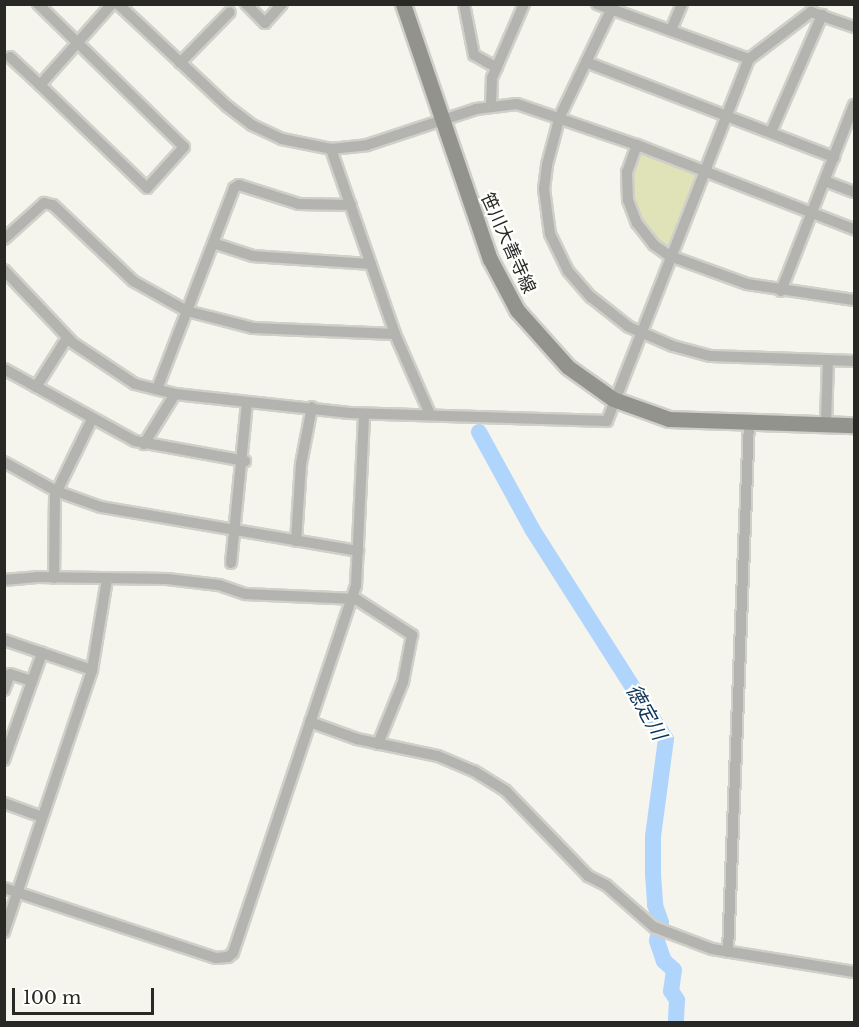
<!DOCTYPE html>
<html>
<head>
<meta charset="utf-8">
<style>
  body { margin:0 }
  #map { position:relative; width:859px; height:1027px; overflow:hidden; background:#f5f5ed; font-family:"Libre Baskerville","Noto Sans JP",serif }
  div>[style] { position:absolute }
  .green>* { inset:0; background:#e0e3b7 }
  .river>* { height:16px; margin:-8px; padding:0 8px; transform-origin:8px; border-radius:8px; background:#b0d5fd }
  .roads { filter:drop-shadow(2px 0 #d0d0c9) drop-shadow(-2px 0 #d0d0c9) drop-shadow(0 2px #d0d0c9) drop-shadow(0 -2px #d0d0c9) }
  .street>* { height:10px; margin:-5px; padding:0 5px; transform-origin:5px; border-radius:5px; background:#b3b3b0 }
  .secondary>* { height:15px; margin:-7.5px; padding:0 7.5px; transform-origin:7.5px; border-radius:7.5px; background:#93938e }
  span { translate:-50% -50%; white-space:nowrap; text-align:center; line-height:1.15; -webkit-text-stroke:4.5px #fffffe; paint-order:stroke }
  .street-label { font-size:18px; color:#282825 }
  .water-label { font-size:20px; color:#0c3358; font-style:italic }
  .frame { position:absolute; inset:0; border:6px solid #282825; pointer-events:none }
  .scale { position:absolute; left:12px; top:988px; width:142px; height:27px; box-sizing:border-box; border:3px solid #282825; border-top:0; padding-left:8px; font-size:18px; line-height:21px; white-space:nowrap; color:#282825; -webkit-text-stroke:4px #fffffe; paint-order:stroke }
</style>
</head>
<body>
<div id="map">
  <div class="green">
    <div style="clip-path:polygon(640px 151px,698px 175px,668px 250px,654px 239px,633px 207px,631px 168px)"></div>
  </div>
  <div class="river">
    <div style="left:479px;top:432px;width:111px;rotate:61.3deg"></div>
    <div style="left:532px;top:529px;width:249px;rotate:57.5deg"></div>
    <div style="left:666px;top:739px;width:98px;rotate:97.6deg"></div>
    <div style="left:653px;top:836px;width:38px;rotate:90deg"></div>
    <div style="left:653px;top:874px;width:31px;rotate:86deg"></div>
    <div style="left:655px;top:905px;width:18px;rotate:71deg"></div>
    <div style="left:661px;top:922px;width:19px;rotate:102deg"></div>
    <div style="left:657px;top:941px;width:21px;rotate:71deg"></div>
    <div style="left:664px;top:961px;width:13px;rotate:42deg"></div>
    <div style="left:674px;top:970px;width:21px;rotate:98deg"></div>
    <div style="left:671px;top:991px;width:11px;rotate:56deg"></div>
    <div style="left:677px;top:1000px;width:22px;rotate:93deg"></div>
  </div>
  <div class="roads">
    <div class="street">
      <div style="left:38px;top:4px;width:204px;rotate:44.4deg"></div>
      <div style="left:184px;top:147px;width:55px;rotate:132.1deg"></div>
      <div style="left:147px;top:188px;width:149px;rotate:-136.1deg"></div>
      <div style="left:118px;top:4px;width:149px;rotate:43.1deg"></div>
      <div style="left:227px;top:106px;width:31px;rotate:37deg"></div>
      <div style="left:252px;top:125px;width:33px;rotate:25deg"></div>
      <div style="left:282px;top:139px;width:50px;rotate:11.5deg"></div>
      <div style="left:331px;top:149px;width:36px;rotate:-6deg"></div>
      <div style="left:367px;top:145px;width:115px;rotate:-18.3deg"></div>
      <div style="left:476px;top:109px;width:41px;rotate:-7deg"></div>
      <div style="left:517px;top:104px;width:127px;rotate:18.9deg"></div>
      <div style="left:637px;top:145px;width:233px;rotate:21.2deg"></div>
      <div style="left:246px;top:4px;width:27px;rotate:45deg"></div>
      <div style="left:265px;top:23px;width:25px;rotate:-48deg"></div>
      <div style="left:464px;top:4px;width:52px;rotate:78.9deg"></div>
      <div style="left:474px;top:55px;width:26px;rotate:29deg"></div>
      <div style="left:597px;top:4px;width:162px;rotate:19.9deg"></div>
      <div style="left:749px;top:59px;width:78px;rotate:-37.2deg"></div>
      <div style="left:811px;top:12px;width:46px;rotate:19.2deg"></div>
      <div style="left:614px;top:4px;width:124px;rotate:115.7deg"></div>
      <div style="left:560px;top:116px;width:51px;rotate:104.9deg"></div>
      <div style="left:547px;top:165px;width:24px;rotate:97deg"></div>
      <div style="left:544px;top:189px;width:45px;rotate:82.4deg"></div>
      <div style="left:550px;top:234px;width:41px;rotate:64.1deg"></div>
      <div style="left:568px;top:271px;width:35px;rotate:49deg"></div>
      <div style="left:591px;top:297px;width:48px;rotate:38.3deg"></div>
      <div style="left:629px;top:327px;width:48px;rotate:23.4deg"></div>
      <div style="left:673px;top:346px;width:39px;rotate:15deg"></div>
      <div style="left:711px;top:356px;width:143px;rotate:2deg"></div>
      <div style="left:671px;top:30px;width:28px;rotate:-67deg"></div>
      <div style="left:10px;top:57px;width:41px;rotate:43deg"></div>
      <div style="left:40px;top:85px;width:108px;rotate:-48.4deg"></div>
      <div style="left:586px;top:62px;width:266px;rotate:21deg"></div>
      <div style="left:180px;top:63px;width:71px;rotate:-45.6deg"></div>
      <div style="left:491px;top:106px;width:28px;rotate:-88deg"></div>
      <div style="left:492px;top:78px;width:81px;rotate:-66.6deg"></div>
      <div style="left:771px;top:132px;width:128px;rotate:-66.4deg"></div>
      <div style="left:637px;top:145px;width:29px;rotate:110deg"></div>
      <div style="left:627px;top:172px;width:28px;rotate:88deg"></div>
      <div style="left:628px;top:200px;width:25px;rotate:69deg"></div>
      <div style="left:637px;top:223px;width:28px;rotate:52deg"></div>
      <div style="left:654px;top:245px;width:19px;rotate:35deg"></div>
      <div style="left:670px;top:256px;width:82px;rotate:20deg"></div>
      <div style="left:747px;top:284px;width:108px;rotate:8.5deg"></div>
      <div style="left:825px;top:181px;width:31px;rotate:21deg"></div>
      <div style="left:4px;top:239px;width:54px;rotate:-42deg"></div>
      <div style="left:44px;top:203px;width:9px;rotate:13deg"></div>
      <div style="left:53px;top:205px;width:110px;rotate:43.5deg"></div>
      <div style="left:133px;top:281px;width:62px;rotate:29.1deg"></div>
      <div style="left:187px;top:311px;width:68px;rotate:14.4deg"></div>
      <div style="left:253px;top:328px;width:142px;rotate:2.4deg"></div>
      <div style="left:395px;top:334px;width:196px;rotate:-109.1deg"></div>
      <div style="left:213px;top:243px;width:42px;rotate:18deg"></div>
      <div style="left:253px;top:256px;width:118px;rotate:3.9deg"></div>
      <div style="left:4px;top:270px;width:100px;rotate:46.6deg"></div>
      <div style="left:73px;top:343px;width:74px;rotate:33.5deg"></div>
      <div style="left:135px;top:384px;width:41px;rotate:14deg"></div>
      <div style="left:175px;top:394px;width:59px;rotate:121.8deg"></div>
      <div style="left:781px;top:291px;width:200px;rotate:-68.6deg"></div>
      <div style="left:395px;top:334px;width:87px;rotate:66.4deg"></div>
      <div style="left:4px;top:369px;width:149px;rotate:28.8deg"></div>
      <div style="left:135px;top:441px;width:112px;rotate:10.3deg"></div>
      <div style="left:36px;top:387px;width:58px;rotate:-57.7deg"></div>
      <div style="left:157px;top:389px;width:215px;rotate:-69deg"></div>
      <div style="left:234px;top:188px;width:6px;rotate:-31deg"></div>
      <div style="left:239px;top:185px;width:63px;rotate:17.6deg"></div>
      <div style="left:299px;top:204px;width:52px;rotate:1.1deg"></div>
      <div style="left:175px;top:394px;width:176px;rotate:6.2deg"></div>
      <div style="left:350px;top:413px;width:257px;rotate:1.8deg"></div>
      <div style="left:607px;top:421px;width:389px;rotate:-68.6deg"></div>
      <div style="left:826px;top:423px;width:63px;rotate:-88.2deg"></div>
      <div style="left:4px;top:462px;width:60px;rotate:29.1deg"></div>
      <div style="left:56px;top:491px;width:48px;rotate:19.6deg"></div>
      <div style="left:101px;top:507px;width:261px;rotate:9.7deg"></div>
      <div style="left:296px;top:541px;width:77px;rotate:-86.3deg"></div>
      <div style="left:301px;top:464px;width:58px;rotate:-79.1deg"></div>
      <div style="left:231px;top:563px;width:160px;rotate:-84.3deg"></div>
      <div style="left:54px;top:578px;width:83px;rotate:-89.3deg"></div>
      <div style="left:55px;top:495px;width:85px;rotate:-64deg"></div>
      <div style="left:4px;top:580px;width:33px;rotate:-5deg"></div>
      <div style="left:37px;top:577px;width:130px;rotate:0.9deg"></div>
      <div style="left:167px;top:579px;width:52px;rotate:6.6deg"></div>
      <div style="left:219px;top:585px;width:28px;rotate:19deg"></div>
      <div style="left:245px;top:594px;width:111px;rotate:2.6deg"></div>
      <div style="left:356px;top:599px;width:67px;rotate:32.7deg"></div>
      <div style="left:412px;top:635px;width:48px;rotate:100.8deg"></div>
      <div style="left:403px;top:682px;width:67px;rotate:112deg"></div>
      <div style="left:4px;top:640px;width:93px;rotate:18.8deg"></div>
      <div style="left:4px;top:690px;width:17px;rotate:-69deg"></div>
      <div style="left:10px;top:674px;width:23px;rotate:18deg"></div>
      <div style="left:310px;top:722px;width:50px;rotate:19.9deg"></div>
      <div style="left:357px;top:739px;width:83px;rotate:11.9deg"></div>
      <div style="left:438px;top:756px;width:39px;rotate:23deg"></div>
      <div style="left:474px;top:771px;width:36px;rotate:32deg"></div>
      <div style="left:505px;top:790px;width:120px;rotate:46deg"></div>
      <div style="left:588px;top:876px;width:20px;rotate:27deg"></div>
      <div style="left:606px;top:885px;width:64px;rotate:41.2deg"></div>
      <div style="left:654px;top:927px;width:62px;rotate:20.8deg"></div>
      <div style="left:712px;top:949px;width:144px;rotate:9.2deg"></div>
      <div style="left:4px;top:760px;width:114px;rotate:-70.4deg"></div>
      <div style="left:4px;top:803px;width:40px;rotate:20.2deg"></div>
      <div style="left:4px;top:888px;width:223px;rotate:18.3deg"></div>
      <div style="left:216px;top:958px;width:12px;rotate:-5deg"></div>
      <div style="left:228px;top:957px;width:6px;rotate:-39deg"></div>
      <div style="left:233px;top:953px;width:387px;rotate:-71.5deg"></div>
      <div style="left:356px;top:586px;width:172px;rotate:-87.3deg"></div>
      <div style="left:4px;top:932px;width:276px;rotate:-71.4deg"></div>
      <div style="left:92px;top:670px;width:92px;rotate:-80.6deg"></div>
      <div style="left:728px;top:952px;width:530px;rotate:-87.73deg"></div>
    </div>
    <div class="secondary">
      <div style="left:403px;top:4px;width:269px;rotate:71.2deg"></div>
      <div style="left:490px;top:259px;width:58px;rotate:62.1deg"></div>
      <div style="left:517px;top:310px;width:76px;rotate:48.2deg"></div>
      <div style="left:568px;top:367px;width:55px;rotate:35.4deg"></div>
      <div style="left:613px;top:399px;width:59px;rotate:19.7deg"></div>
      <div style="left:669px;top:419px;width:185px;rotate:1.9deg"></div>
    </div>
  </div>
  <div class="street-label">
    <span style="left:508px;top:243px;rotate:66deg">笹川大善寺線</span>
  </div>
  <div class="water-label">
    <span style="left:646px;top:712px;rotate:61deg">徳定川</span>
  </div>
  <div class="frame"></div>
  <div class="scale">100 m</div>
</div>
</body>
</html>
